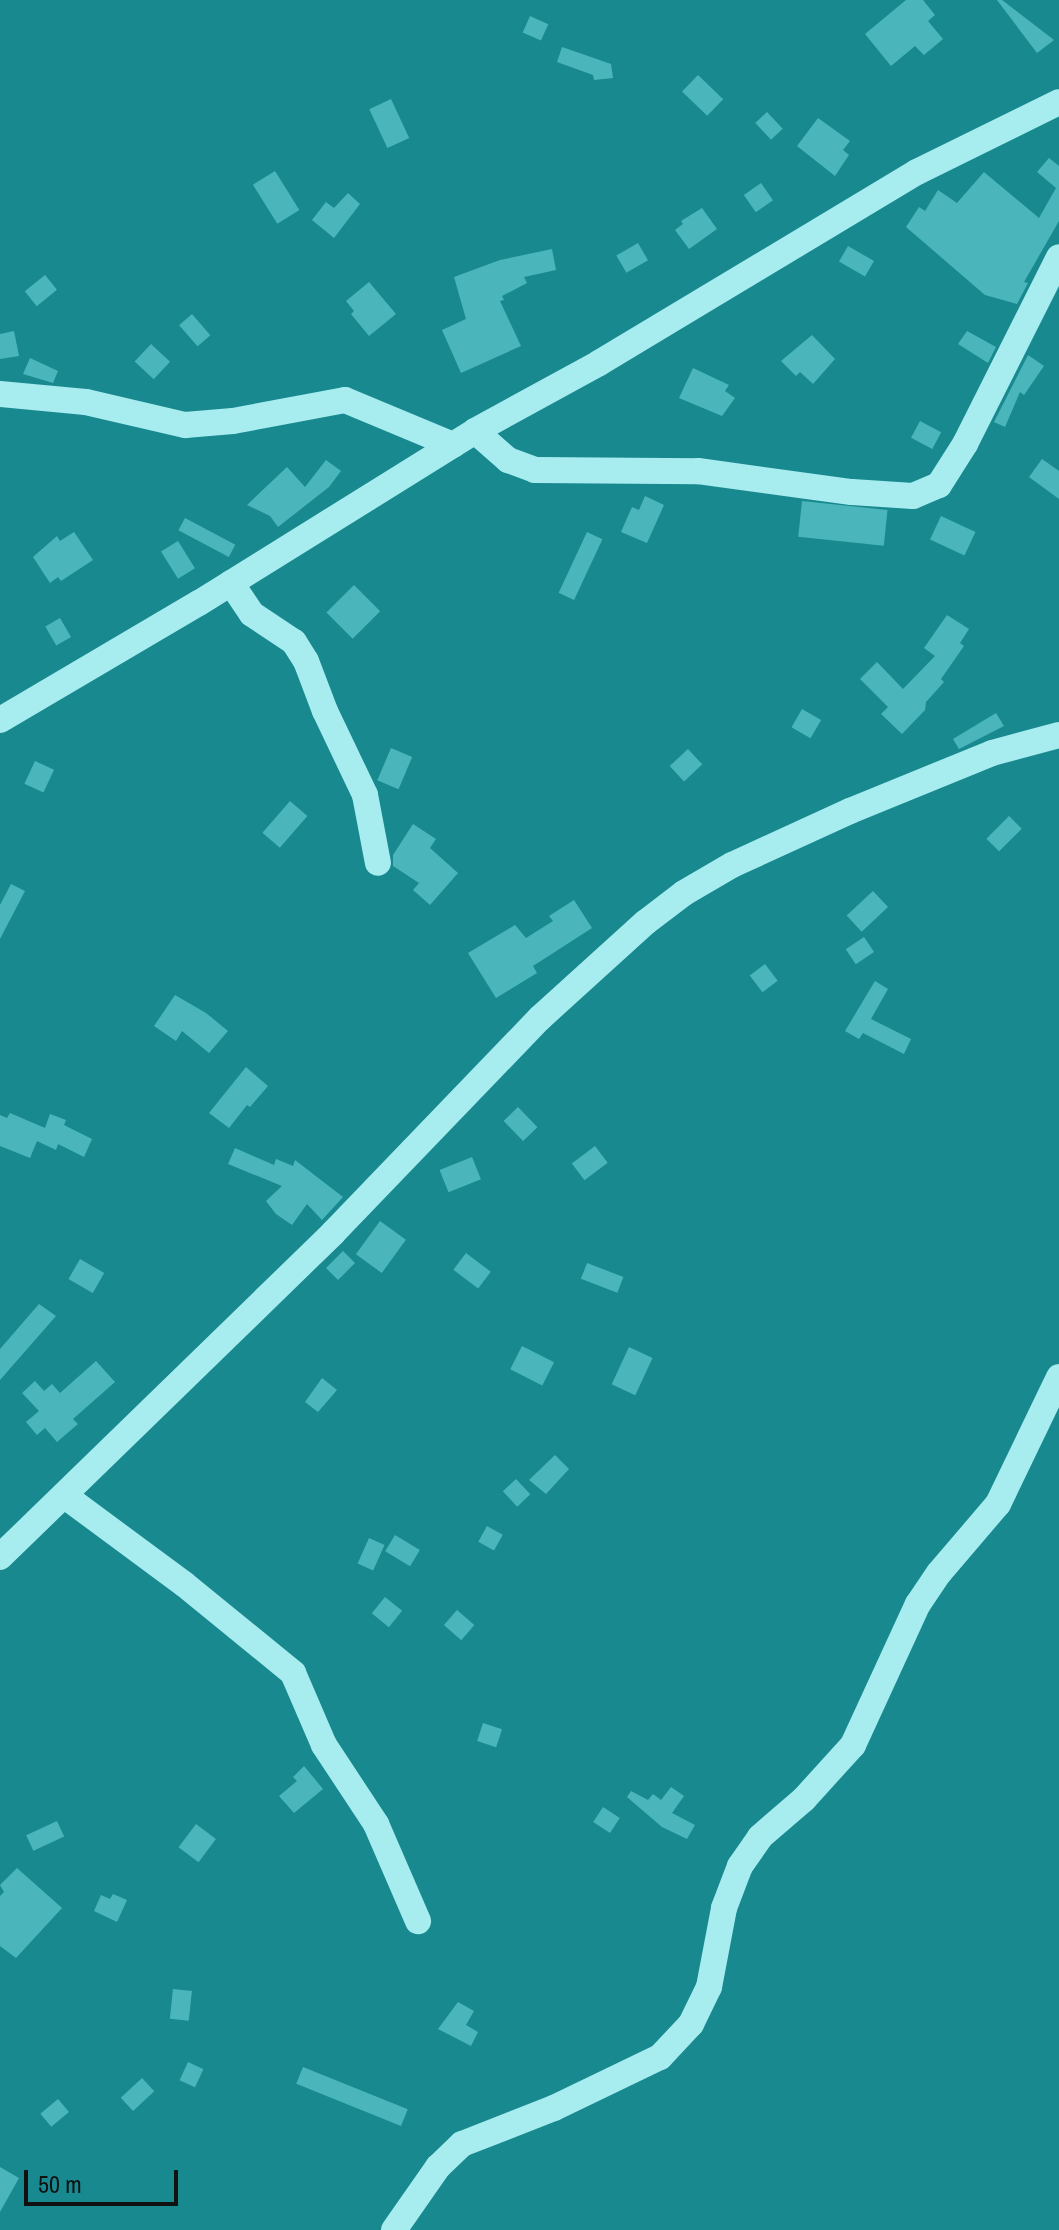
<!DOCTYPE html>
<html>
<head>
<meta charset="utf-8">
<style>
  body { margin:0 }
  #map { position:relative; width:1059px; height:2230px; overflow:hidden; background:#198990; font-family:"Archivo Narrow",sans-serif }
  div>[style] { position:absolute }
  .building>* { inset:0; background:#4ab6bb; transform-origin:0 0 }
  .minor>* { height:26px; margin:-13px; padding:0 13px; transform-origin:13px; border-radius:13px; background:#a7ecef }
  span { translate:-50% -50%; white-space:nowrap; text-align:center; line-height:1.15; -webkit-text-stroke:6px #198990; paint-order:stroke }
  .scale { position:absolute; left:24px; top:2170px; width:154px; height:36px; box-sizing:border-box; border:4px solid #111; border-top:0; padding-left:10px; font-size:24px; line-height:28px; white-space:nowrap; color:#111; -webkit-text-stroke:6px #198990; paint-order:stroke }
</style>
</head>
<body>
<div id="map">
  <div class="building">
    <div style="clip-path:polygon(906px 0,923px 0,935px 15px,928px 21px,943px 39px,924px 55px,915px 46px,891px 66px,865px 34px)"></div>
    <div style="clip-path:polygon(997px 0,1002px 0,1054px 40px,1037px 53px)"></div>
    <div style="left:530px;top:16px;width:20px;height:18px;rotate:24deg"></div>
    <div style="clip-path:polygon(562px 47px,611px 64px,613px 78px,594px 80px,593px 75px,557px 62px)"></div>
    <div style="left:698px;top:75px;width:35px;height:23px;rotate:44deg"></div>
    <div style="left:391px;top:99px;width:43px;height:24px;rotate:65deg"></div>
    <div style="left:767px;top:112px;width:23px;height:16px;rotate:47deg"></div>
    <div style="clip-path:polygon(818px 118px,850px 141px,843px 150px,849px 155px,835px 176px,797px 146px)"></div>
    <div style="clip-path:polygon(1049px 158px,1059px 166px,1059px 221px,1024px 282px,1028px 283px,1017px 304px,985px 295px,906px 227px,919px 207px,925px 211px,938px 190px,957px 203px,984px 172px,1039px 218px,1056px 188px,1037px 172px)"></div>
    <div style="left:275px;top:171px;width:46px;height:26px;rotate:58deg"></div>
    <div style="left:761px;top:183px;width:21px;height:21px;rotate:55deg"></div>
    <div style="clip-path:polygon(348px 193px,360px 204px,334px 238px,312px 220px,326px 202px,334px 208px)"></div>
    <div style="clip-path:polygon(702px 208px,717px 229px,689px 249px,675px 230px,683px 224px,681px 221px)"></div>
    <div style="left:638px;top:243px;width:20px;height:25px;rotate:60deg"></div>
    <div style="left:848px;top:246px;width:30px;height:18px;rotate:30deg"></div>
    <div style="clip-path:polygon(552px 249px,556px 270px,524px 277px,527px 283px,502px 296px,504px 300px,500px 301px,521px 346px,461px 373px,442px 330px,466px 319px,454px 277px,500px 260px)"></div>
    <div style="left:45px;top:275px;width:19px;height:26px;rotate:51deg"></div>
    <div style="clip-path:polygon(369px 282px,396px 314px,369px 336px,351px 314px,354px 311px,346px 301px)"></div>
    <div style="left:192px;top:314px;width:28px;height:17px;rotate:49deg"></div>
    <div style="clip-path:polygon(14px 331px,19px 356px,0 359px,0 334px)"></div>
    <div style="clip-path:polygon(967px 331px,996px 347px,988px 363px,958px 344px)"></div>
    <div style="clip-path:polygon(812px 335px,835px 359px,813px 384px,800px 372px,796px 376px,781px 361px)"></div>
    <div style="left:151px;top:344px;width:26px;height:24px;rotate:43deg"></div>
    <div style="clip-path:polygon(1028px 355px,1044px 366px,1024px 395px,1020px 392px,1005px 427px,994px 422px)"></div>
    <div style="clip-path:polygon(30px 358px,58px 371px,53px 383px,23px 374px)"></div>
    <div style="clip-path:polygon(693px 368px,729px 385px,725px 391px,735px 398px,722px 416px,679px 398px)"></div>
    <div style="left:920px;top:421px;width:24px;height:19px;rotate:28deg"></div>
    <div style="clip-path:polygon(1042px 459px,1059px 471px,1059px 499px,1029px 477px)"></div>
    <div style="clip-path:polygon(326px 460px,341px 471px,329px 487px,278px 527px,270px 516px,247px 505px,287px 467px,305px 487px)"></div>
    <div style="clip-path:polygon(645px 496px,664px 505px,647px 543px,621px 532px,632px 507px,639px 510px)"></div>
    <div style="left:802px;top:501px;width:86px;height:36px;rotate:6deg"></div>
    <div style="left:941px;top:516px;width:38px;height:26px;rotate:25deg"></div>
    <div style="left:185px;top:518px;width:57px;height:14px;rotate:28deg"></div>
    <div style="clip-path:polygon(74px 532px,93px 560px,61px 581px,58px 577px,50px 583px,33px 557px,57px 536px,60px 541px)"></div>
    <div style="left:587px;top:532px;width:17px;height:67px;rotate:25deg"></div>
    <div style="left:178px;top:541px;width:32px;height:20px;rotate:58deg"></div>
    <div style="left:354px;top:585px;width:37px;height:39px;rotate:45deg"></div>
    <div style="clip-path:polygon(947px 615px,969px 629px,960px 643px,964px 646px,941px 679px,944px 682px,926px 702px,925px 710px,902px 734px,881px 714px,888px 707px,860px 679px,877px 662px,903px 689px,935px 656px,924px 648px)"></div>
    <div style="left:60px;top:618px;width:22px;height:17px;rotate:60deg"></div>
    <div style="left:802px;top:709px;width:22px;height:21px;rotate:30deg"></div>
    <div style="clip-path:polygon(996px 713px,1004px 726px,959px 749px,953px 739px)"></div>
    <div style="left:391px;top:748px;width:23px;height:35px;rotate:23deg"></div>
    <div style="left:688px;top:749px;width:21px;height:25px;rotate:47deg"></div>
    <div style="left:35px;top:761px;width:21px;height:25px;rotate:25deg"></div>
    <div style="left:290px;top:801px;width:23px;height:42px;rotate:41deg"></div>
    <div style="left:1009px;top:816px;width:18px;height:32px;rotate:45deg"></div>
    <div style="clip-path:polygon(413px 824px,436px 839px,430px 848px,458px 873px,430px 905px,413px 890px,419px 883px,393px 866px,393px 855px)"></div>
    <div style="clip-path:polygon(11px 884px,25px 891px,0 939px,0 905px)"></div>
    <div style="left:873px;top:891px;width:22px;height:36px;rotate:47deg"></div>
    <div style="clip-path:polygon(574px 900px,592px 928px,533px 966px,537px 973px,496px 998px,468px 953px,515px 925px,526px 938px,553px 921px,549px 916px)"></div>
    <div style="left:864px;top:937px;width:18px;height:22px;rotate:56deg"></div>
    <div style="left:765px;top:964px;width:21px;height:19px;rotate:53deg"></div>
    <div style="clip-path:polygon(875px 981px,888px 989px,871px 1019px,911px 1039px,904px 1054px,863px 1033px,859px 1039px,845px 1031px)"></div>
    <div style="clip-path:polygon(175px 995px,206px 1013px,228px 1031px,209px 1053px,182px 1031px,176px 1041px,154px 1026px)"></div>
    <div style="clip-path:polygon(246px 1067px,268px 1086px,250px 1107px,247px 1105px,229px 1128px,209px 1113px)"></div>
    <div style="left:518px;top:1107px;width:28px;height:20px;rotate:46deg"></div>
    <div style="clip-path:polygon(10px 1113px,45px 1128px,50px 1114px,66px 1120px,64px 1125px,92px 1139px,84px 1157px,58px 1144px,56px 1150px,37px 1141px,30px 1158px,0 1146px,0 1115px,7px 1118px)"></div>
    <div style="left:595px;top:1146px;width:21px;height:29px;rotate:53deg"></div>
    <div style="clip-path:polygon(235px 1148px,274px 1165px,276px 1159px,293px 1166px,295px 1160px,343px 1197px,322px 1220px,307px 1204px,292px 1225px,276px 1214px,266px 1201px,282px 1186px,228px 1164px)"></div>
    <div style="left:472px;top:1157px;width:24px;height:35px;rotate:68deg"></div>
    <div style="left:380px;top:1221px;width:32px;height:41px;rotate:36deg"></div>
    <div style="left:343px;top:1251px;width:17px;height:24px;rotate:45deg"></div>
    <div style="left:466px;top:1253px;width:31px;height:21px;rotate:37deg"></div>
    <div style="left:80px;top:1259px;width:28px;height:23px;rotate:30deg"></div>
    <div style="left:587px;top:1263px;width:39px;height:17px;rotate:21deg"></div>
    <div style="clip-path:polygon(39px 1304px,56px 1316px,0 1380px,0 1349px)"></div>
    <div style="left:522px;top:1346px;width:36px;height:26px;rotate:27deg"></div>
    <div style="left:629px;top:1347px;width:26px;height:41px;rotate:25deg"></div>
    <div style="clip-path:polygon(96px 1361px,115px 1382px,73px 1419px,78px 1424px,57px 1442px,45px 1428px,37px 1435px,26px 1422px,39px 1411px,22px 1393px,35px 1381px,44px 1391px,52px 1384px,60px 1393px)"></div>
    <div style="clip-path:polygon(322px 1378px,337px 1390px,318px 1412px,305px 1402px)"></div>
    <div style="clip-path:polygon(555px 1455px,569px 1469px,546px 1494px,529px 1480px)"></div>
    <div style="left:516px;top:1479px;width:21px;height:18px;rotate:47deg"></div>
    <div style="left:487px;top:1526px;width:18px;height:18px;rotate:29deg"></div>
    <div style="left:395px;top:1535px;width:29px;height:19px;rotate:31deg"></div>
    <div style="left:369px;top:1538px;width:17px;height:28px;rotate:24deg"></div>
    <div style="left:385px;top:1597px;width:22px;height:21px;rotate:39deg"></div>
    <div style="left:457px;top:1610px;width:23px;height:20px;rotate:41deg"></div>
    <div style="left:483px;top:1723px;width:20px;height:19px;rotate:18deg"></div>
    <div style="clip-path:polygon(304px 1766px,323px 1789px,294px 1813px,279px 1796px,297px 1781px,293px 1777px)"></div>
    <div style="clip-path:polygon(671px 1787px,684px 1796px,672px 1813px,695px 1825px,687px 1839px,662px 1827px,627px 1797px,631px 1791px,648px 1800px,653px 1794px,661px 1800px)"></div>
    <div style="left:603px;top:1807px;width:20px;height:18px;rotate:33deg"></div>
    <div style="left:57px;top:1821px;width:17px;height:34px;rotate:65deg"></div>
    <div style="left:196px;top:1824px;width:25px;height:29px;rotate:37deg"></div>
    <div style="clip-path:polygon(17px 1868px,62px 1908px,16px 1958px,0 1946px,0 1896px,4px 1892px,0 1885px)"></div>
    <div style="clip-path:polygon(113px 1894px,127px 1900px,117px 1922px,94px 1911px,101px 1895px,110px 1899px)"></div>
    <div style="left:173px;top:1989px;width:19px;height:30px;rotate:6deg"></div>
    <div style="clip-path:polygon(458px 2002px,474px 2011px,466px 2025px,478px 2032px,471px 2046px,438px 2029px)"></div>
    <div style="left:188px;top:2062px;width:17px;height:20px;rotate:25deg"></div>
    <div style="left:303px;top:2067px;width:113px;height:18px;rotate:22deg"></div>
    <div style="left:142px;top:2078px;width:18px;height:29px;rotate:47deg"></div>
    <div style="left:58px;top:2099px;width:17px;height:23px;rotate:50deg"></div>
    <div style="clip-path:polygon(0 2167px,19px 2178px,0 2212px)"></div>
  </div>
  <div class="minor">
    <div style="left:0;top:394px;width:86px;rotate:5.3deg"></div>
    <div style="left:86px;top:402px;width:102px;rotate:13.1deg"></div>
    <div style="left:185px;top:425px;width:48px;rotate:-4.8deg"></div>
    <div style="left:233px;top:421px;width:114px;rotate:-10.6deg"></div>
    <div style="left:345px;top:400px;width:117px;rotate:22.6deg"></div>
    <div style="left:475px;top:431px;width:44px;rotate:41.3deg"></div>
    <div style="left:508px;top:460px;width:29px;rotate:20deg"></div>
    <div style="left:535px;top:470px;width:163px;rotate:0.4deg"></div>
    <div style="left:698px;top:471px;width:155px;rotate:7.8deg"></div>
    <div style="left:852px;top:492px;width:61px;rotate:3.8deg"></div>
    <div style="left:913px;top:496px;width:28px;rotate:-23deg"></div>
    <div style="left:939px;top:485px;width:49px;rotate:-57.6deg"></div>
    <div style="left:965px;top:444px;width:209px;rotate:-63.3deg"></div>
    <div style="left:231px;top:583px;width:37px;rotate:56deg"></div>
    <div style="left:252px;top:614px;width:50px;rotate:33.7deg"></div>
    <div style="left:294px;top:642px;width:22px;rotate:58deg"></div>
    <div style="left:306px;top:661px;width:53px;rotate:69.2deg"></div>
    <div style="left:325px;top:711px;width:93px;rotate:64.5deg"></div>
    <div style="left:365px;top:795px;width:69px;rotate:79.2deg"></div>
    <div style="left:0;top:720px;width:231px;rotate:-30.5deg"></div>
    <div style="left:199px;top:603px;width:325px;rotate:-31.9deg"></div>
    <div style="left:475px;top:431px;width:141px;rotate:-28.7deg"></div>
    <div style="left:599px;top:363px;width:371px;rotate:-31deg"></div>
    <div style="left:917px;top:172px;width:158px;rotate:-26.2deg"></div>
    <div style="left:65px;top:1496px;width:148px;rotate:36.5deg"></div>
    <div style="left:184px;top:1584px;width:141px;rotate:39.2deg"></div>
    <div style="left:293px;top:1673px;width:78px;rotate:66.7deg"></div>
    <div style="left:324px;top:1745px;width:95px;rotate:56.6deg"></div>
    <div style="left:376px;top:1824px;width:106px;rotate:66.6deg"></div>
    <div style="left:0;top:1557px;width:465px;rotate:-44.2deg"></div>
    <div style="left:333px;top:1233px;width:298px;rotate:-46.1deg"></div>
    <div style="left:540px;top:1018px;width:143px;rotate:-42.2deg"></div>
    <div style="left:646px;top:922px;width:48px;rotate:-37.3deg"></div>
    <div style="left:684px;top:893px;width:56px;rotate:-30.3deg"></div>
    <div style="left:732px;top:865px;width:130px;rotate:-24.6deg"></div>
    <div style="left:850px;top:811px;width:153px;rotate:-22.2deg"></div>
    <div style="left:992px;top:753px;width:69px;rotate:-15deg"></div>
    <div style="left:394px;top:2230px;width:77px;rotate:-55.1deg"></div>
    <div style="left:438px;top:2167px;width:33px;rotate:-44deg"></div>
    <div style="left:462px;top:2144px;width:99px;rotate:-21.4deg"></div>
    <div style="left:554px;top:2108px;width:118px;rotate:-25.7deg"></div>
    <div style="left:660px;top:2057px;width:45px;rotate:-46.8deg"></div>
    <div style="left:691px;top:2024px;width:41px;rotate:-64.1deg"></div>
    <div style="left:709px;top:1987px;width:80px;rotate:-79.2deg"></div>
    <div style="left:724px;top:1908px;width:45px;rotate:-69.1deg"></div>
    <div style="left:740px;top:1866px;width:35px;rotate:-55deg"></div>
    <div style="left:760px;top:1837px;width:58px;rotate:-40.8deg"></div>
    <div style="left:804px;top:1799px;width:73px;rotate:-47.8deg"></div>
    <div style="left:853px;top:1745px;width:155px;rotate:-65.3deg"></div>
    <div style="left:918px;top:1604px;width:37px;rotate:-56deg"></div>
    <div style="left:939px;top:1573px;width:91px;rotate:-49.5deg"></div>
    <div style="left:998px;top:1504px;width:141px;rotate:-64.3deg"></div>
  </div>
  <div class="scale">50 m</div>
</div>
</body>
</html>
